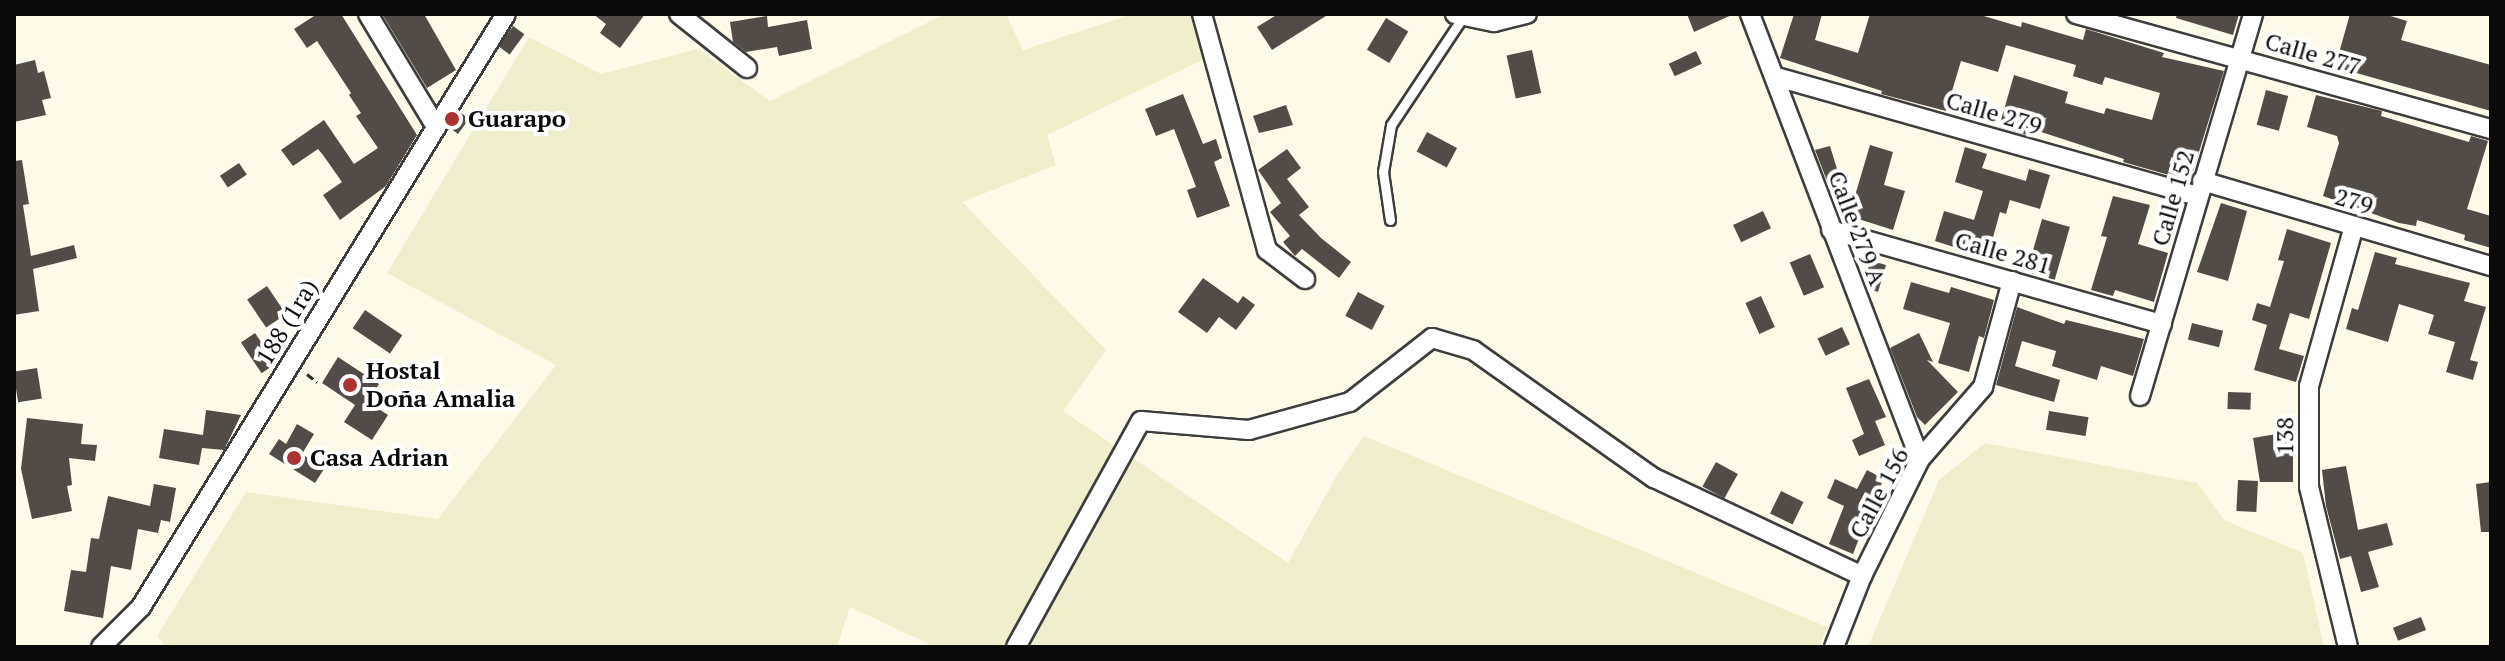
<!DOCTYPE html>
<html>
<head>
<meta charset="utf-8">
<style>
  body { margin:0 }
  #map { position:relative; width:2505px; height:661px; overflow:hidden; background:#fdfaea; font-family:"PT Serif",serif }
  div>[style] { position:absolute }
  .farmland>* { inset:0; background:#f0efcd }
  .building>* { inset:0; background:#524c48; transform-origin:0 0 }
  .path>* { height:3px; margin-top:-1.5px; transform-origin:0; background:repeating-linear-gradient(90deg,#2c2c2c 0 8px,transparent 0 12px) }
  .roads { filter:drop-shadow(2px 0 #3d3d3d) drop-shadow(-2px 0 #3d3d3d) drop-shadow(0 2px #3d3d3d) drop-shadow(0 -2px #3d3d3d) }
  .service>* { height:9px; margin:-4.5px; padding:0 4.5px; transform-origin:4.5px; border-radius:4.5px; background:#fff }
  .minor>* { height:18px; margin:-9px; padding:0 9px; transform-origin:9px; border-radius:9px; background:#fff }
  .dots>* { width:22px; height:22px; translate:-50% -50%; box-sizing:border-box; border:4px solid #fff; border-radius:50% }
  span { translate:-50% -50%; white-space:nowrap; text-align:center; line-height:1.15; -webkit-text-stroke:8px #fff; paint-order:stroke }
  .street-label { font-size:24px; color:#0a0a0a }
  .poi-label { font-size:24px; color:#0a0a0a; font-weight:700 }
  .left { translate:0 -50%; text-align:left }
  .frame { position:absolute; inset:0; border:16px solid #0a0a0a; pointer-events:none }
</style>
</head>
<body>
<div id="map">
  <div class="farmland">
    <div style="clip-path:polygon(945px 14px,1006px 14px,1023px 50px,1132px 14px,1194px 14px,1206px 58px,1047px 135px,1056px 165px,962px 202px,1106px 350px,1063px 411px,1288px 563px,1337px 475px,1364px 436px,1827px 627px,1819px 647px,935px 647px,850px 607px,837px 647px,167px 647px,157px 636px,246px 492px,438px 519px,556px 365px,387px 273px,529px 37px,601px 74px,698px 49px,770px 101px)"></div>
    <div style="clip-path:polygon(1985px 443px,2197px 483px,2224px 520px,2303px 553px,2324px 647px,1868px 647px,1939px 480px)"></div>
  </div>
  <div class="building">
    <div style="clip-path:polygon(317px 14px,341px 14px,417px 135px,386px 186px,340px 220px,323px 195px,342px 182px,323px 155px,318px 149px,293px 166px,281px 150px,324px 120px,354px 164px,378px 148px,356px 116px,361px 113px,349px 95px,351px 93px,317px 41px,307px 48px,294px 29px)"></div>
    <div style="clip-path:polygon(382px 14px,424px 14px,456px 70px,427px 88px)"></div>
    <div style="clip-path:polygon(593px 14px,645px 14px,620px 48px,600px 33px,606px 24px)"></div>
    <div style="clip-path:polygon(1278px 14px,1329px 14px,1272px 50px,1257px 27px)"></div>
    <div style="clip-path:polygon(1687px 14px,1734px 14px,1694px 32px)"></div>
    <div style="clip-path:polygon(1794px 14px,1822px 14px,1815px 40px,1858px 53px,1870px 14px,1977px 14px,2021px 27px,2022px 22px,2083px 40px,2086px 29px,2164px 53px,2162px 57px,2224px 71px,2190px 181px,2123px 162px,2124px 159px,2032px 129px,2030px 136px,1999px 127px,2014px 75px,2068px 92px,2065px 103px,2104px 114px,2106px 108px,2152px 120px,2160px 93px,2105px 77px,2102px 85px,2073px 76px,2076px 65px,2006px 45px,1998px 72px,1961px 61px,1946px 111px,1881px 94px,1882px 91px,1780px 58px)"></div>
    <div style="clip-path:polygon(2177px 14px,2239px 14px,2233px 35px,2176px 18px)"></div>
    <div style="clip-path:polygon(2350px 14px,2384px 14px,2407px 21px,2401px 40px,2491px 65px,2491px 111px,2335px 67px)"></div>
    <div style="clip-path:polygon(767px 16px,768px 27px,807px 20px,812px 49px,779px 56px,777px 47px,746px 52px,733px 42px,730px 22px)"></div>
    <div style="left:1386px;top:18px;width:26px;height:37px;rotate:31deg"></div>
    <div style="left:513px;top:26px;width:14px;height:25px;rotate:36deg"></div>
    <div style="left:1532px;top:50px;width:44px;height:26px;rotate:78deg"></div>
    <div style="left:1696px;top:51px;width:14px;height:30px;rotate:65deg"></div>
    <div style="clip-path:polygon(35px 60px,38px 73px,44px 71px,51px 98px,42px 100px,46px 115px,14px 122px,14px 65px)"></div>
    <div style="left:2266px;top:90px;width:23px;height:36px;rotate:15deg"></div>
    <div style="clip-path:polygon(1183px 94px,1203px 144px,1216px 139px,1222px 158px,1214px 162px,1230px 206px,1197px 218px,1187px 190px,1196px 187px,1174px 129px,1156px 136px,1145px 109px)"></div>
    <div style="clip-path:polygon(2316px 95px,2382px 111px,2381px 116px,2469px 142px,2471px 136px,2488px 141px,2467px 209px,2491px 216px,2491px 248px,2464px 240px,2465px 235px,2417px 220px,2416px 226px,2399px 223px,2323px 196px,2339px 143px,2337px 136px,2307px 127px)"></div>
    <div style="clip-path:polygon(1286px 105px,1293px 125px,1259px 133px,1253px 116px)"></div>
    <div style="clip-path:polygon(460px 112px,469px 119px,458px 134px,450px 128px)"></div>
    <div style="left:1427px;top:132px;width:34px;height:22px;rotate:28deg"></div>
    <div style="clip-path:polygon(1870px 145px,1893px 152px,1884px 185px,1905px 191px,1893px 230px,1849px 216px)"></div>
    <div style="clip-path:polygon(1830px 146px,1841px 182px,1829px 186px,1815px 150px)"></div>
    <div style="clip-path:polygon(1965px 147px,1987px 154px,1982px 168px,2026px 181px,2029px 169px,2050px 175px,2040px 209px,2010px 200px,2006px 214px,2000px 212px,1989px 252px,1958px 243px,1957px 248px,1935px 241px,1944px 211px,1974px 220px,1983px 191px,1955px 182px)"></div>
    <div style="clip-path:polygon(1287px 149px,1301px 168px,1287px 179px,1309px 207px,1299px 215px,1321px 238px,1351px 262px,1339px 278px,1302px 249px,1295px 256px,1283px 242px,1290px 236px,1270px 212px,1281px 203px,1258px 170px)"></div>
    <div style="clip-path:polygon(22px 160px,29px 204px,23px 205px,31px 256px,74px 245px,77px 258px,33px 269px,39px 311px,14px 315px,14px 161px)"></div>
    <div style="left:239px;top:163px;width:14px;height:23px;rotate:56deg"></div>
    <div style="clip-path:polygon(2113px 196px,2150px 205px,2138px 244px,2168px 253px,2154px 302px,2115px 290px,2113px 296px,2091px 290px,2107px 237px,2101px 236px)"></div>
    <div style="clip-path:polygon(2221px 203px,2247px 211px,2228px 281px,2197px 272px)"></div>
    <div style="left:1763px;top:211px;width:19px;height:33px;rotate:65deg"></div>
    <div style="left:2042px;top:219px;width:29px;height:55px;rotate:16deg"></div>
    <div style="clip-path:polygon(2287px 229px,2331px 243px,2309px 319px,2290px 313px,2279px 349px,2304px 356px,2296px 382px,2254px 370px,2267px 325px,2252px 320px,2257px 303px,2270px 307px,2284px 261px,2278px 260px)"></div>
    <div style="clip-path:polygon(2375px 252px,2397px 258px,2395px 264px,2470px 283px,2464px 301px,2486px 307px,2470px 360px,2478px 362px,2473px 380px,2446px 372px,2455px 342px,2428px 334px,2434px 315px,2399px 304px,2388px 342px,2346px 329px,2352px 308px,2358px 310px)"></div>
    <div style="left:1810px;top:254px;width:36px;height:22px;rotate:67deg"></div>
    <div style="clip-path:polygon(1869px 260px,1886px 265px,1878px 292px,1868px 288px,1864px 278px)"></div>
    <div style="clip-path:polygon(1203px 278px,1238px 303px,1243px 296px,1255px 305px,1236px 330px,1219px 317px,1207px 333px,1178px 312px)"></div>
    <div style="clip-path:polygon(1911px 282px,1949px 293px,1951px 287px,1994px 300px,1984px 338px,1979px 336px,1969px 372px,1938px 363px,1950px 323px,1903px 309px)"></div>
    <div style="left:267px;top:286px;width:34px;height:24px;rotate:56deg"></div>
    <div style="left:1358px;top:292px;width:30px;height:27px;rotate:28deg"></div>
    <div style="left:1761px;top:296px;width:34px;height:17px;rotate:66deg"></div>
    <div style="clip-path:polygon(2017px 307px,2064px 324px,2066px 320px,2144px 339px,2133px 376px,2101px 366px,2097px 380px,2052px 366px,2056px 351px,2022px 341px,2015px 366px,2060px 380px,2054px 402px,1996px 385px)"></div>
    <div style="left:365px;top:310px;width:45px;height:22px;rotate:34deg"></div>
    <div style="left:2192px;top:323px;width:32px;height:17px;rotate:14deg"></div>
    <div style="left:1842px;top:327px;width:19px;height:27px;rotate:65deg"></div>
    <div style="left:255px;top:333px;width:37px;height:17px;rotate:56deg"></div>
    <div style="clip-path:polygon(1919px 333px,1933px 362px,1927px 360px,1958px 392px,1925px 425px,1917px 417px,1890px 348px)"></div>
    <div style="clip-path:polygon(338px 357px,379px 384px,368px 402px,388px 415px,372px 440px,344px 422px,355px 405px,322px 383px)"></div>
    <div style="left:37px;top:368px;width:31px;height:24px;rotate:81deg"></div>
    <div style="clip-path:polygon(1869px 379px,1886px 417px,1875px 421px,1885px 445px,1859px 456px,1852px 440px,1864px 434px,1846px 388px)"></div>
    <div style="left:2228px;top:392px;width:23px;height:17px;rotate:2deg"></div>
    <div style="clip-path:polygon(206px 410px,241px 415px,224px 450px,202px 448px,199px 465px,159px 458px,164px 429px,203px 435px)"></div>
    <div style="left:2049px;top:411px;width:40px;height:19px;rotate:9deg"></div>
    <div style="clip-path:polygon(27px 418px,83px 424px,81px 444px,97px 445px,95px 461px,69px 458px,72px 485px,67px 486px,72px 511px,32px 519px,21px 469px)"></div>
    <div style="clip-path:polygon(297px 424px,314px 434px,302px 454px,324px 469px,315px 483px,269px 454px,279px 439px,286px 444px)"></div>
    <div style="clip-path:polygon(2293px 431px,2297px 452px,2293px 452px,2293px 482px,2260px 482px,2253px 438px)"></div>
    <div style="left:1716px;top:462px;width:25px;height:28px;rotate:29deg"></div>
    <div style="clip-path:polygon(2346px 466px,2358px 530px,2387px 523px,2393px 545px,2368px 552px,2379px 587px,2361px 592px,2351px 556px,2340px 559px,2326px 506px,2322px 470px)"></div>
    <div style="clip-path:polygon(1867px 470px,1884px 479px,1877px 493px,1874px 491px,1854px 534px,1860px 536px,1853px 554px,1829px 544px,1844px 506px,1827px 498px,1835px 479px,1857px 489px)"></div>
    <div style="left:2238px;top:480px;width:20px;height:31px;rotate:3deg"></div>
    <div style="clip-path:polygon(2491px 482px,2491px 532px,2481px 532px,2476px 484px)"></div>
    <div style="clip-path:polygon(154px 484px,176px 488px,170px 522px,161px 520px,158px 533px,138px 529px,131px 570px,111px 566px,103px 618px,64px 611px,71px 570px,86px 572px,91px 538px,99px 539px,108px 496px,150px 506px)"></div>
    <div style="left:1781px;top:491px;width:25px;height:25px;rotate:26deg"></div>
    <div style="left:2421px;top:617px;width:14px;height:30px;rotate:69deg"></div>
  </div>
  <div class="path">
    <div style="left:307px;top:374px;width:13px;rotate:39deg"></div>
  </div>
  <div class="roads">
    <div class="service">
      <div style="left:1390px;top:220px;width:49px;rotate:-98.3deg"></div>
      <div style="left:1383px;top:172px;width:48px;rotate:-80.3deg"></div>
      <div style="left:1391px;top:125px;width:128px;rotate:-56.4deg"></div>
    </div>
    <div class="minor">
      <div style="left:368px;top:14px;width:130px;rotate:58.9deg"></div>
      <div style="left:679px;top:14px;width:87px;rotate:38.5deg"></div>
      <div style="left:1202px;top:14px;width:245px;rotate:74.6deg"></div>
      <div style="left:1267px;top:250px;width:48px;rotate:37.3deg"></div>
      <div style="left:1455px;top:14px;width:40px;rotate:12deg"></div>
      <div style="left:1494px;top:22px;width:34px;rotate:-14deg"></div>
      <div style="left:1750px;top:14px;width:476px;rotate:69.1deg"></div>
      <div style="left:2076px;top:14px;width:431px;rotate:15.5deg"></div>
      <div style="left:1777px;top:77px;width:437px;rotate:15.8deg"></div>
      <div style="left:2202px;top:181px;width:301px;rotate:16.4deg"></div>
      <div style="left:1831px;top:230px;width:344px;rotate:15.9deg"></div>
      <div style="left:2140px;top:396px;width:398px;rotate:-73.5deg"></div>
      <div style="left:101px;top:647px;width:57px;rotate:-45deg"></div>
      <div style="left:141px;top:607px;width:696px;rotate:-58.39deg"></div>
      <div style="left:1016px;top:647px;width:258px;rotate:-61.1deg"></div>
      <div style="left:1141px;top:421px;width:108px;rotate:4.8deg"></div>
      <div style="left:1249px;top:430px;width:105px;rotate:-15.5deg"></div>
      <div style="left:1350px;top:402px;width:104px;rotate:-38deg"></div>
      <div style="left:1432px;top:338px;width:43px;rotate:16.3deg"></div>
      <div style="left:1473px;top:350px;width:222px;rotate:35.3deg"></div>
      <div style="left:1654px;top:478px;width:230px;rotate:25.2deg"></div>
      <div style="left:1834px;top:647px;width:76px;rotate:-68.5deg"></div>
      <div style="left:1862px;top:576px;width:131px;rotate:-63.6deg"></div>
      <div style="left:1920px;top:459px;width:96px;rotate:-48.8deg"></div>
      <div style="left:1983px;top:387px;width:110px;rotate:-74.7deg"></div>
      <div style="left:2348px;top:647px;width:165px;rotate:-103.7deg"></div>
      <div style="left:2309px;top:487px;width:101px;rotate:-90deg"></div>
      <div style="left:2309px;top:386px;width:166px;rotate:-74.3deg"></div>
    </div>
  </div>
  <div class="dots">
    <div style="left:452px;top:119px;background:#ab3332"></div>
    <div style="left:350px;top:385px;background:#ab3332"></div>
    <div style="left:294px;top:458px;background:#ab3332"></div>
  </div>
  <div class="street-label">
    <span style="left:2313px;top:54px;rotate:16deg">Calle 277</span>
    <span style="left:1994px;top:113px;rotate:16deg">Calle 279</span>
    <span style="left:2173px;top:198px;rotate:-74deg">Calle 152</span>
    <span style="left:2354px;top:201px;rotate:16deg">279</span>
    <span style="left:1857px;top:228px;rotate:69deg">Calle 279 A</span>
    <span style="left:2003px;top:253px;rotate:16deg">Calle 281</span>
    <span style="left:287px;top:322px;rotate:-59deg">188 (1ra)</span>
    <span style="left:2285px;top:436px;rotate:-90deg">138</span>
    <span style="left:1879px;top:493px;rotate:-62deg">Calle 156</span>
  </div>
  <div class="poi-label">
    <span class="left" style="left:468px;top:119px">Guarapo</span>
    <span class="left" style="left:366px;top:385px">Hostal<br>Doña Amalia</span>
    <span class="left" style="left:310px;top:458px">Casa Adrian</span>
  </div>
  <div class="frame"></div>
</div>
</body>
</html>
